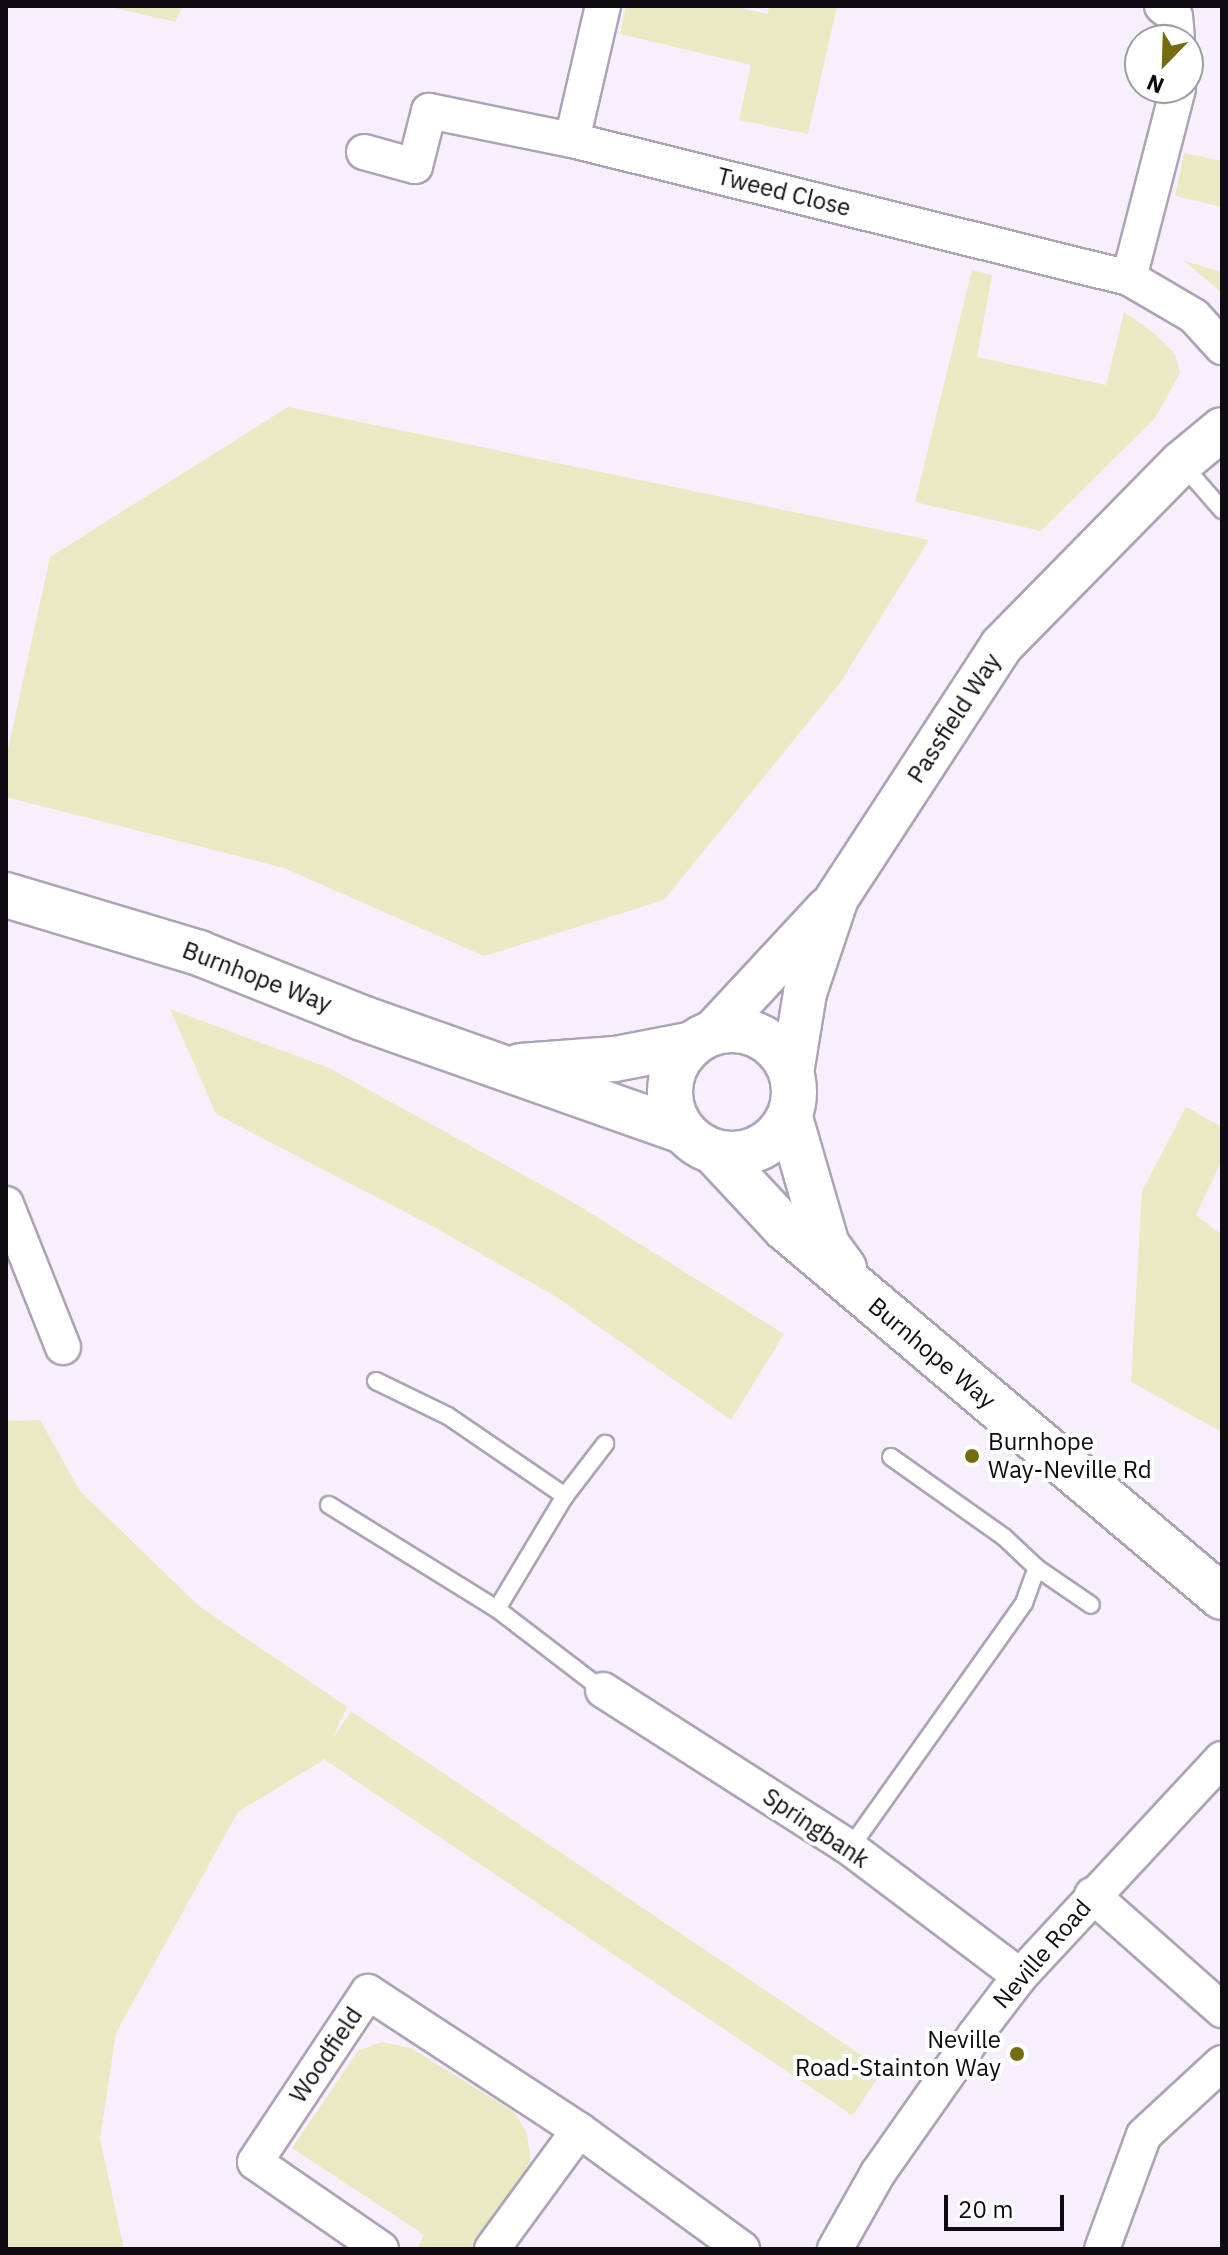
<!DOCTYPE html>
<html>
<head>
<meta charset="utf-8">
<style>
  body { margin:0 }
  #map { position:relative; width:1228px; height:2255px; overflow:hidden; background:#f6f0fd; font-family:"IBM Plex Sans",sans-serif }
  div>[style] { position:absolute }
  .green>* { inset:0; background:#e9e9c4; transform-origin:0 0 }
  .roads { filter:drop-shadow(2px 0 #ada3b7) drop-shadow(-2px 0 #ada3b7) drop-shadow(0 2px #ada3b7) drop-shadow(0 -2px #ada3b7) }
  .service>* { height:16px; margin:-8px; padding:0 8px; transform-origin:8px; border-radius:8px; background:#fff }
  .minor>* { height:34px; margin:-17px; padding:0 17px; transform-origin:17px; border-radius:17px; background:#fff }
  .tertiary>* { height:42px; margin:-21px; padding:0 21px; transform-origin:21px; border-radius:21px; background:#fff }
  .secondary>* { height:44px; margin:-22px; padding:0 22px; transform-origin:22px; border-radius:22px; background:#fff }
  .secondary>.ring { margin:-22px; padding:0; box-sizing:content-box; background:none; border:44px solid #fff; border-radius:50% }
  .dots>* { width:22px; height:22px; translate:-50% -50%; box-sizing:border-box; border:4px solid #fff; border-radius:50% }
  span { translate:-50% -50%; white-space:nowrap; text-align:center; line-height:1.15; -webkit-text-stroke:8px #fff; paint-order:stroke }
  .street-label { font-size:24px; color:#0e0b12 }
  .poi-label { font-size:24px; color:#0e0b12 }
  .left { translate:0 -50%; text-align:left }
  .right { translate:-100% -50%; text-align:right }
  .frame { position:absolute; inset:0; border:8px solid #0e0b12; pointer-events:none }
  .north { position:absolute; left:1124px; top:24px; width:80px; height:80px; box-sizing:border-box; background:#fff; border:2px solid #9f9da0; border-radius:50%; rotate:203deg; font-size:22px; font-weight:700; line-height:32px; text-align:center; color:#0e0b12 }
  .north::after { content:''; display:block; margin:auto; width:28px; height:36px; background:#726e0e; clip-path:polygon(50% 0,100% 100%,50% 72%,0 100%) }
  .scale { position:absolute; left:944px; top:2195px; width:120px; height:36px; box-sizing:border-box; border:4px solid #0e0b12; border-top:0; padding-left:10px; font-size:24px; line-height:28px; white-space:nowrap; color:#0e0b12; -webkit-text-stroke:6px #fff; paint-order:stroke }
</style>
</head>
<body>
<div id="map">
  <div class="green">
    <div style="clip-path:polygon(107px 6px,183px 6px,175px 22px)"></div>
    <div style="clip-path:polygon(626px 6px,732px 6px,767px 14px,770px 6px,837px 6px,808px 134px,739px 120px,751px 65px,620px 34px)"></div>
    <div style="clip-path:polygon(1184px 153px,1222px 161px,1222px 207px,1175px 196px)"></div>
    <div style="clip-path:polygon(1184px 261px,1222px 272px,1222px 293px)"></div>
    <div style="clip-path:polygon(972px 270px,992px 275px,977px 357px,1106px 385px,1124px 312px,1155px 334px,1175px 354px,1180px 373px,1155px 418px,1041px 531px,915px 502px)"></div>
    <div style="clip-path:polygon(288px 407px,929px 540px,840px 683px,664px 900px,484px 956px,284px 868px,6px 797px,6px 758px,50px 557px)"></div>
    <div style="clip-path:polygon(170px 1009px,329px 1068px,571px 1201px,784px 1334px,731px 1420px,558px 1298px,434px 1227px,216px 1114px)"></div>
    <div style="clip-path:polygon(1186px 1107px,1222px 1127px,1222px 1160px,1196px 1215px,1222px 1235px,1222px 1432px,1131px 1382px,1142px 1191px)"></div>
    <div style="clip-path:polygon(40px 1420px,80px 1491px,199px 1606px,347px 1707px,322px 1761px,238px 1812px,116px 2033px,100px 2139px,124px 2249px,6px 2249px,6px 1421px)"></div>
    <div style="left:351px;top:1711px;width:642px;height:55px;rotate:34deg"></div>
    <div style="clip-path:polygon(381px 2042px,411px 2048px,514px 2112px,527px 2133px,531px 2165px,471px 2249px,417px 2249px,424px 2235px,292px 2148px,358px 2051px)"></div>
  </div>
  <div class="roads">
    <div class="service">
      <div style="left:1182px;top:464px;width:61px;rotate:49deg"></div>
      <div style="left:376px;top:1381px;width:80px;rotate:25.9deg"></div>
      <div style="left:448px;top:1416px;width:142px;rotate:34.4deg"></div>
      <div style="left:891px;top:1457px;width:138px;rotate:35.3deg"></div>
      <div style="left:1004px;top:1537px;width:45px;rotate:43.2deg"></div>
      <div style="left:1037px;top:1568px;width:65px;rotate:34.4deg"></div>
      <div style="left:329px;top:1505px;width:198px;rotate:31.8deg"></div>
      <div style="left:497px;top:1609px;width:133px;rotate:37.4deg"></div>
      <div style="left:497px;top:1609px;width:132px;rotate:-59deg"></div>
      <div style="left:565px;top:1496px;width:66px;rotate:-52.4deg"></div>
      <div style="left:850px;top:1848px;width:301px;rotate:-54.6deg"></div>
      <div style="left:1024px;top:1603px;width:37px;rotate:-70deg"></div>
    </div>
    <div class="minor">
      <div style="left:1162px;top:6px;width:16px;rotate:38deg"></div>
      <div style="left:1175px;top:16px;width:24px;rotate:85deg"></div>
      <div style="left:572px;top:140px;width:138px;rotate:-77deg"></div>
      <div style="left:364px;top:152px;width:53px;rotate:15.4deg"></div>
      <div style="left:415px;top:166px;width:57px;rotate:-75.7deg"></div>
      <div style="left:429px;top:111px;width:146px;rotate:11.5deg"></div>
      <div style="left:572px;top:140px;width:574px;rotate:13.92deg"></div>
      <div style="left:1129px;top:278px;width:75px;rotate:30.3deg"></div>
      <div style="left:1194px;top:316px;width:42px;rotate:47.9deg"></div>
      <div style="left:1129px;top:278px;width:196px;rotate:-75.5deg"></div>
      <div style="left:6px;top:1204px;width:154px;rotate:68.3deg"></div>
      <div style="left:603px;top:1690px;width:293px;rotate:32.6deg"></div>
      <div style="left:850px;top:1848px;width:213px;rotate:37deg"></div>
      <div style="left:1092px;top:1895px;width:174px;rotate:41.5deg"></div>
      <div style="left:381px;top:2249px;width:153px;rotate:-145.4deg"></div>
      <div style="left:255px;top:2162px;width:204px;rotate:-56.4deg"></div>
      <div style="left:368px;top:1992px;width:252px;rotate:33.2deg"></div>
      <div style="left:579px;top:2130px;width:202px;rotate:36.1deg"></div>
      <div style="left:492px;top:2249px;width:147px;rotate:-53.8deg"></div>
      <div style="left:835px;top:2249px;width:87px;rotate:-60.5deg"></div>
      <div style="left:878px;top:2173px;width:169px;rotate:-54.9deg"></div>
      <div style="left:975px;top:2035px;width:74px;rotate:-52.7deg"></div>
      <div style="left:1020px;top:1976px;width:296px;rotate:-47.1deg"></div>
      <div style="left:1102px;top:2249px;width:121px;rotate:-69.8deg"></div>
      <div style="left:1144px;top:2135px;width:106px;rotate:-42.7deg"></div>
    </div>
    <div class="tertiary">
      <div style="left:711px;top:1034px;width:172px;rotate:-47.1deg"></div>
      <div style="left:792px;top:1073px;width:81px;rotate:-80.8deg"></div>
      <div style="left:805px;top:993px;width:100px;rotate:-71.4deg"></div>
      <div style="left:837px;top:898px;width:301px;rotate:-56.9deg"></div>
      <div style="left:1001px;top:646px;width:257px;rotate:-45.5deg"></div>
      <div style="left:1181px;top:463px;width:53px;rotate:-39.7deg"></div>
    </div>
    <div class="secondary">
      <div style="left:6px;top:895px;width:202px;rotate:16.7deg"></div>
      <div style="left:199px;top:953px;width:175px;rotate:21.7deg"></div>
      <div style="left:362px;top:1018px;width:340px;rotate:19.4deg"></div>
      <div class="ring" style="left:670px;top:1030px;width:80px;height:80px"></div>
      <div style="left:521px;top:1066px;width:94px;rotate:-4.3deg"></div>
      <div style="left:615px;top:1059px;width:79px;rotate:-10.9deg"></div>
      <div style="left:790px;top:1118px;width:132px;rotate:73.8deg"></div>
      <div style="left:827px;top:1245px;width:29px;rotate:54deg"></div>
      <div style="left:715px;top:1153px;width:103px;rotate:47deg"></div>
      <div style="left:785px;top:1228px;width:572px;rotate:40.18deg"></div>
    </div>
  </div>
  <div class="dots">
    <div style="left:972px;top:1456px;background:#726e0e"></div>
    <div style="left:1017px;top:2054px;background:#726e0e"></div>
  </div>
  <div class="street-label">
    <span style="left:784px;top:192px;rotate:14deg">Tweed Close</span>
    <span style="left:954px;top:718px;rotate:-57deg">Passfield Way</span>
    <span style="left:257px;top:977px;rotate:21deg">Burnhope Way</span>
    <span style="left:932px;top:1353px;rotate:40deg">Burnhope Way</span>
    <span style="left:816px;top:1828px;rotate:34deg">Springbank</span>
    <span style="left:1042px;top:1954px;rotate:-49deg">Neville Road</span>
    <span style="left:326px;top:2055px;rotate:-56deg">Woodfield</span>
  </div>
  <div class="poi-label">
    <span class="left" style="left:988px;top:1456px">Burnhope<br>Way-Neville Rd</span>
    <span class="right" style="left:1001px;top:2054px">Neville<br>Road-Stainton Way</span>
  </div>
  <div class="frame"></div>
  <div class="north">N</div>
  <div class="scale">20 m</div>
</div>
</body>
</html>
